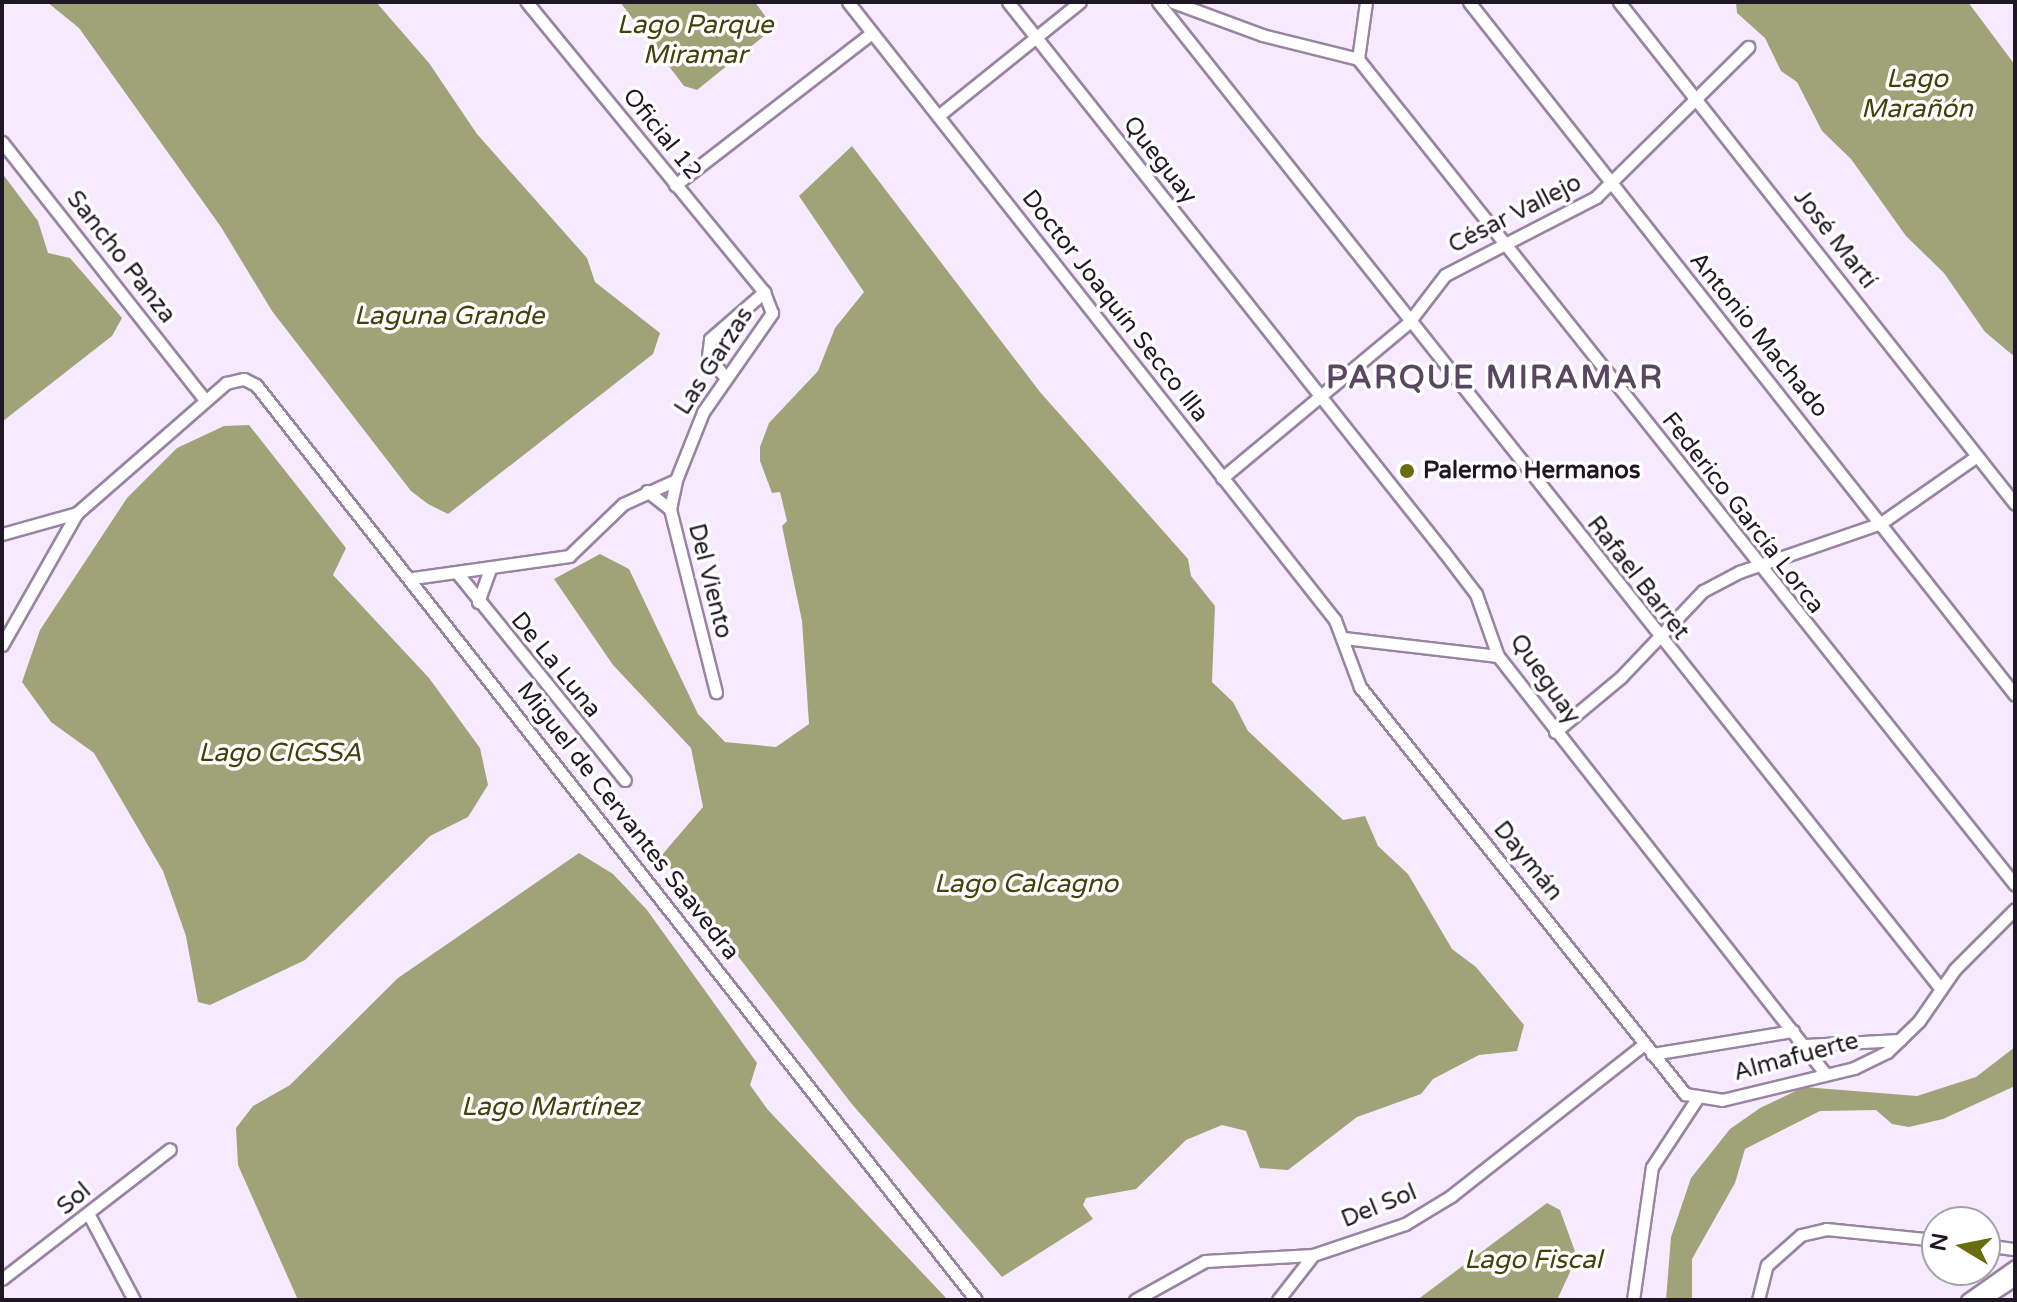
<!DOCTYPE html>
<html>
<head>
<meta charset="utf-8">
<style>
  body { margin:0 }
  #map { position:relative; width:2017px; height:1302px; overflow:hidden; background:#f8eafe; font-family:"Varela Round",sans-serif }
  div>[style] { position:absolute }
  .water>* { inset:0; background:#a0a377 }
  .roads { filter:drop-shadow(2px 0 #9984a2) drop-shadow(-2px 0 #9984a2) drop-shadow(0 2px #9984a2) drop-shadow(0 -2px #9984a2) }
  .minor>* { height:11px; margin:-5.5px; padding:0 5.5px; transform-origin:5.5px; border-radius:5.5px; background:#fff }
  .dots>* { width:22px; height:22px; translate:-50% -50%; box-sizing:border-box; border:4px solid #fff; border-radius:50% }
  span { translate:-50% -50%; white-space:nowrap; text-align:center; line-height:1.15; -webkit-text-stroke:7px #fff; paint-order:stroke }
  .street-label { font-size:24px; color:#1f1723 }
  .poi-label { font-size:24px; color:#1f1723; font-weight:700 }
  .left { translate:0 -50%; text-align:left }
  .water-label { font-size:26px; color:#40420a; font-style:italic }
  .district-label { font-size:32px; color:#594661; font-weight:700; letter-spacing:2px }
  .frame { position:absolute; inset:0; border:4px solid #1f1723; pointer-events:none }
  .north { position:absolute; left:1921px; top:1206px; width:80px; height:80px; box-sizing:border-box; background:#fff; border:2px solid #a5a2a7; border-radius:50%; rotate:280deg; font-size:22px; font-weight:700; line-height:32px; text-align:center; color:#1f1723 }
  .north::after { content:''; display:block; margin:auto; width:28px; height:36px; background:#6a6d0e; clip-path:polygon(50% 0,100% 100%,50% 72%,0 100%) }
</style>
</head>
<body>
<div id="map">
  <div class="water">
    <div style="clip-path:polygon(47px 2px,376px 2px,429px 63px,477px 134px,587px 258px,595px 282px,660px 333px,653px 354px,448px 514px,428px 504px,411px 491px,272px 311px,221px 227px,79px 28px)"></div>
    <div style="clip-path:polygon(620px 2px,755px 2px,768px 20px,764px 36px,697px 90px,684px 86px)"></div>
    <div style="clip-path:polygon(1736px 2px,1968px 2px,2015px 65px,2015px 357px,1985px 332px,1944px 273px,1906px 236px,1851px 159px,1822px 131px,1797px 82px,1781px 71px,1765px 38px,1737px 13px)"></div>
    <div style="clip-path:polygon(852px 146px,1040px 392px,1188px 559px,1191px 576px,1215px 606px,1212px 682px,1233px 702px,1248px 731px,1343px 820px,1365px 816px,1378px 846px,1408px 874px,1452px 949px,1476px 967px,1524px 1025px,1517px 1051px,1479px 1055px,1433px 1079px,1421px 1094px,1357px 1117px,1288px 1170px,1260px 1168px,1246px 1131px,1222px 1125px,1186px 1140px,1136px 1189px,1086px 1198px,1083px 1205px,1093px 1219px,1002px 1277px,851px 1103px,661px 856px,703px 807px,691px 748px,613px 665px,554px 579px,600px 554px,629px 569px,698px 714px,725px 742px,776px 747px,809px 724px,802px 621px,782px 526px,787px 521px,780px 492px,772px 493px,760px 461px,760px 447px,769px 423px,818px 371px,835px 328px,864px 292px,799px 196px)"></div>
    <div style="clip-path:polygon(2px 173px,38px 221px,48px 253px,70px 258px,122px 318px,112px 336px,3px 421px)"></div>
    <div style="clip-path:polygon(249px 425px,346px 548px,333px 575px,429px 678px,480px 748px,488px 785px,468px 817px,430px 836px,305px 960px,210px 1005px,198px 1002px,186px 936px,163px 871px,94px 753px,51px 722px,22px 682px,40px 630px,127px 498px,177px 448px,224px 426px)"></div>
    <div style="clip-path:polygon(579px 853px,613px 874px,647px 910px,757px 1063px,750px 1085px,768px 1110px,948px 1300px,298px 1300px,238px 1165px,236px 1128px,253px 1106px,290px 1085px,398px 978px)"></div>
    <div style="clip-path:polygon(2015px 1047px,2015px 1086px,1943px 1119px,1909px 1127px,1892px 1124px,1876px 1110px,1820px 1111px,1745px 1149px,1735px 1183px,1692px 1259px,1692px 1300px,1666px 1300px,1671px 1237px,1691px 1178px,1730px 1129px,1760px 1108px,1804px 1087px,1917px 1096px,1976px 1077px)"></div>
    <div style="clip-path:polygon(1547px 1203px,1560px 1210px,1577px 1257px,1557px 1300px,1417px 1300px)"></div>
  </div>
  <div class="roads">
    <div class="minor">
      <div style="left:848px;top:2px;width:787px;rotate:51.76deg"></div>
      <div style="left:1335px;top:620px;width:72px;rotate:69.5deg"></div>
      <div style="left:1360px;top:687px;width:521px;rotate:51.39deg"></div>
      <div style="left:1685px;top:1094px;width:37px;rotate:9deg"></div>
      <div style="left:1722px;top:1100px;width:136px;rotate:-13.6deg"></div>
      <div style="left:1854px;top:1068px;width:37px;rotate:-26deg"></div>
      <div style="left:1887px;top:1052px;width:45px;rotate:-44.1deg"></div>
      <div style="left:1919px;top:1021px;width:63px;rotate:-55.3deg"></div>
      <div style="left:1955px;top:969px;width:85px;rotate:-45deg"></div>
      <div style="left:1008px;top:2px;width:702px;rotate:51.6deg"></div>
      <div style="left:1444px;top:552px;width:53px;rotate:52.7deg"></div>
      <div style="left:1476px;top:594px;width:66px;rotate:70.5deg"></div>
      <div style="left:1498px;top:656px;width:529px;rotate:51.92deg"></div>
      <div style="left:1158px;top:2px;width:1258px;rotate:51.58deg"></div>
      <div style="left:1173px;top:2px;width:95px;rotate:20.3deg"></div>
      <div style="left:1262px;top:35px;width:99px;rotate:14deg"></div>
      <div style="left:1358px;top:59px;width:1055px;rotate:51.5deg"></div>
      <div style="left:1469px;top:2px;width:882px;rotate:51.77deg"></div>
      <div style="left:1619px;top:2px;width:639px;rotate:51.73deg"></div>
      <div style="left:1358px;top:59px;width:58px;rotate:-82deg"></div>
      <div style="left:938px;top:116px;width:182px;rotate:-38.8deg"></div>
      <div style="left:2px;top:142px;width:328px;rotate:51.8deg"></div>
      <div style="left:675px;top:185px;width:249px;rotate:-37.7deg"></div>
      <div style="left:725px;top:377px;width:27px;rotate:-129deg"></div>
      <div style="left:708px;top:356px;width:17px;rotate:-83deg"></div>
      <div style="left:710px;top:339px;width:72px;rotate:-41deg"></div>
      <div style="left:1222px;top:478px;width:244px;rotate:-39.8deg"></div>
      <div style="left:1409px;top:322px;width:59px;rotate:-52.5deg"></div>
      <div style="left:1445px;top:275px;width:170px;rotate:-27.3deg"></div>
      <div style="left:1596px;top:197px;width:214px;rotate:-44.6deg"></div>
      <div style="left:647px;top:491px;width:29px;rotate:38deg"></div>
      <div style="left:670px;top:509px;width:189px;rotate:75.9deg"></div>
      <div style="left:670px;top:509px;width:30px;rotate:-78deg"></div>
      <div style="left:2px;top:534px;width:78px;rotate:-15.6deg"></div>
      <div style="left:458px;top:574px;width:265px;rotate:51deg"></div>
      <div style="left:413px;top:578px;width:158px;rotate:-8deg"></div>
      <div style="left:569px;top:556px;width:75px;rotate:-43.9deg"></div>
      <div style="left:623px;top:504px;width:58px;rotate:-24.4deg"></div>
      <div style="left:676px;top:480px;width:73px;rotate:-68.3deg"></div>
      <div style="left:703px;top:412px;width:121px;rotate:-55.1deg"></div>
      <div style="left:772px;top:313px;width:22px;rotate:-111deg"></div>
      <div style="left:764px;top:292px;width:375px;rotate:-129.3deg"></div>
      <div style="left:478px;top:602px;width:35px;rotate:-70deg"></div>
      <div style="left:1344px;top:638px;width:155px;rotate:6.7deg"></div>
      <div style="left:2px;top:645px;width:152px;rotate:-60.4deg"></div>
      <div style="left:77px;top:513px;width:198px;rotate:-41.1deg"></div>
      <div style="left:226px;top:383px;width:18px;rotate:-13deg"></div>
      <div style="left:244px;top:379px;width:13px;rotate:27deg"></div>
      <div style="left:256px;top:385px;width:1164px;rotate:51.8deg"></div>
      <div style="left:1555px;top:732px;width:86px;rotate:-39.8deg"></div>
      <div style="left:1621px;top:677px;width:119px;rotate:-46.4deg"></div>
      <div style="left:1703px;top:591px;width:41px;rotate:-27.8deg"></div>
      <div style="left:1739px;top:572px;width:150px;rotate:-19deg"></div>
      <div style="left:1881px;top:523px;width:117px;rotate:-34.9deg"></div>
      <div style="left:1805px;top:1045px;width:95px;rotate:-3deg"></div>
      <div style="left:1652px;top:1054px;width:143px;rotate:-9.3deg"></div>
      <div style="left:89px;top:1215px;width:96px;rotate:62.1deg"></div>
      <div style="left:1985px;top:1245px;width:30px;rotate:8deg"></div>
      <div style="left:2px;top:1279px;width:212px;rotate:-37.7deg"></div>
      <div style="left:1135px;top:1300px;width:80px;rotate:-29.1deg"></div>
      <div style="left:1205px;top:1261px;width:108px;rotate:-3.2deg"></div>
      <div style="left:1313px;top:1255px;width:97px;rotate:-18.6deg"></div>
      <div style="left:1405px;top:1224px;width:54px;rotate:-31.3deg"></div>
      <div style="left:1451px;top:1196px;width:246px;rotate:-38.2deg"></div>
      <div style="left:1278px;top:1300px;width:57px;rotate:-52.1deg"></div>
      <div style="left:1633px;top:1300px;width:134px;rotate:-81.9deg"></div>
      <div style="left:1652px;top:1167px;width:80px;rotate:-56.7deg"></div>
      <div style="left:1758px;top:1300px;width:36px;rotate:-76deg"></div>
      <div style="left:1767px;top:1265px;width:45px;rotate:-41.4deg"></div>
      <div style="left:1801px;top:1235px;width:26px;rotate:-13deg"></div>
      <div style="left:1826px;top:1229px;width:112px;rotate:5.7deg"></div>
      <div style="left:1967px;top:1300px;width:59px;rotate:-35.3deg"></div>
      <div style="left:1983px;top:1300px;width:38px;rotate:-33deg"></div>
    </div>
  </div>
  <div class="dots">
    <div style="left:1407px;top:471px;background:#6a6d0e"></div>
  </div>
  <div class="street-label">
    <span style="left:662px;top:134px;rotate:51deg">Oficial 12</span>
    <span style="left:1160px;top:160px;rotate:52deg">Queguay</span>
    <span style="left:1515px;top:214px;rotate:-27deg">César Vallejo</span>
    <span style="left:1835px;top:239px;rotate:52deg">José Martí</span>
    <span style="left:121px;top:257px;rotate:52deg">Sancho Panza</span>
    <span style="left:1115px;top:306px;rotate:52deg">Doctor Joaquín Secco Illa</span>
    <span style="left:1759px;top:335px;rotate:51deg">Antonio Machado</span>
    <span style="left:714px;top:361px;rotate:-57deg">Las Garzas</span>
    <span style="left:1743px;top:513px;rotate:52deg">Federico García Lorca</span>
    <span style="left:1638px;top:578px;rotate:52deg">Rafael Barret</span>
    <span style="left:710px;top:581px;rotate:76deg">Del Viento</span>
    <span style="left:556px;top:665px;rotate:51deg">De La Luna</span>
    <span style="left:1545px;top:679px;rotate:55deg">Queguay</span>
    <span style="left:628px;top:821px;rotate:52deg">Miguel de Cervantes Saavedra</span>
    <span style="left:1528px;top:861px;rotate:51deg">Daymán</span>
    <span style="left:1796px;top:1057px;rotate:-15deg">Almafuerte</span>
    <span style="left:74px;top:1199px;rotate:-40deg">Sol</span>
    <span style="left:1379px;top:1206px;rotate:-22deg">Del Sol</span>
  </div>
  <div class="poi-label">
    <span class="left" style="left:1423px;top:471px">Palermo Hermanos</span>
  </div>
  <div class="water-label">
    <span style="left:695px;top:40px">Lago Parque<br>Miramar</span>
    <span style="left:1917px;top:94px">Lago<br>Marañón</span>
    <span style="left:449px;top:316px">Laguna Grande</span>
    <span style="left:280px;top:753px">Lago CICSSA</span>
    <span style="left:1026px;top:884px">Lago Calcagno</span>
    <span style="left:550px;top:1107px">Lago Martínez</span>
    <span style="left:1533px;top:1260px">Lago Fiscal</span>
  </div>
  <div class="district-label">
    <span style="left:1495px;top:378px">PARQUE MIRAMAR</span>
  </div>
  <div class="frame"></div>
  <div class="north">N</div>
</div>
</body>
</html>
